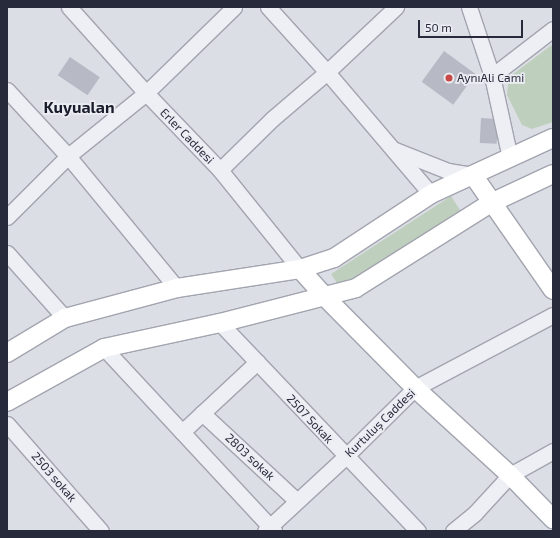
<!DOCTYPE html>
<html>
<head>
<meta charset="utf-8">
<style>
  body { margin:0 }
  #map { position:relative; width:560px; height:538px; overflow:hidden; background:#dcdee5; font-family:"Exo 2",sans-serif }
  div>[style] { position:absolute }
  .green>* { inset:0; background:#bfcfbe; transform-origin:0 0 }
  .building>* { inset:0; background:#b7b9c5; transform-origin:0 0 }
  .roads { filter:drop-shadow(1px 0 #a2a4af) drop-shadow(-1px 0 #a2a4af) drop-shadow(0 1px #a2a4af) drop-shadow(0 -1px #a2a4af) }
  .minor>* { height:15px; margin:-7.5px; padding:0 7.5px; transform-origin:7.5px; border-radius:7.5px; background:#eeeff4 }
  .major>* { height:18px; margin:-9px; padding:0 9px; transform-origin:9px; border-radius:9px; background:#fff }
  .dots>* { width:11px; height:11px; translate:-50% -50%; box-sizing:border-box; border:2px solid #ebedf3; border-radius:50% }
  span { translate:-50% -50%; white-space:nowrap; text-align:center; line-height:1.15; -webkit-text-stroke:3.5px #ebedf3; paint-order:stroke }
  .poi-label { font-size:12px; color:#272a3b }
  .left { translate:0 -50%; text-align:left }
  .street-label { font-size:12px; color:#272a3b }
  .district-label { font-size:16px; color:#191c2b; font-weight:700 }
  .frame { position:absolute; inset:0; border:8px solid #272a3b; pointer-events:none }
  .scale { position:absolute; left:418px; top:20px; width:105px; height:18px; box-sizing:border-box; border:2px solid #272a3b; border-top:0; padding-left:5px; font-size:12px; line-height:14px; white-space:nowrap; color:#272a3b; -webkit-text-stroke:3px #ebedf3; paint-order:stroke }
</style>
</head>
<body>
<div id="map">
  <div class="green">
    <div style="clip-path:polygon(553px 44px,553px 122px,532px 129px,522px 125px,507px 95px,509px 77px)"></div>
    <div style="left:451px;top:196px;width:24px;height:143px;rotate:57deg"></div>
  </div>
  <div class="building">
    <div style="left:444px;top:51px;width:39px;height:38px;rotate:36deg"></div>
    <div style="left:70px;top:57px;width:36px;height:22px;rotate:34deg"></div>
    <div style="left:481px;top:118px;width:17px;height:25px;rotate:3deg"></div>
  </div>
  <div class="roads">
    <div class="minor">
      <div style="left:69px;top:7px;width:115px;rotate:48.2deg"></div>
      <div style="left:146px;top:93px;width:107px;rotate:46.1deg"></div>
      <div style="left:220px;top:170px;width:127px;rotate:51.1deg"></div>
      <div style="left:268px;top:7px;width:88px;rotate:47.8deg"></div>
      <div style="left:327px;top:72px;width:160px;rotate:49.6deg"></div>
      <div style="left:469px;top:7px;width:73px;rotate:71.6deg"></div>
      <div style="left:492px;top:76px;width:77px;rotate:-37.6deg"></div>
      <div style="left:492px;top:76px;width:84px;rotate:77.6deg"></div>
      <div style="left:7px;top:90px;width:90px;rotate:47.3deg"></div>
      <div style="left:68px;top:156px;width:171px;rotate:50.5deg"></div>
      <div style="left:395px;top:150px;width:57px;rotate:21.6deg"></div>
      <div style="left:448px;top:171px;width:25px;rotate:9deg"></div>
      <div style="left:220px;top:170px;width:73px;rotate:-44.4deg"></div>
      <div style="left:272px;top:119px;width:72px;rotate:-40.5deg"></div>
      <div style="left:327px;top:72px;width:95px;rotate:-43.3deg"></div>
      <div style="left:7px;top:217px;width:86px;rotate:-45deg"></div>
      <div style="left:68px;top:156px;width:100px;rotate:-38.9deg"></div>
      <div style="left:146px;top:93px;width:123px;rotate:-44.3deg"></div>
      <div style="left:7px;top:253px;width:87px;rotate:48.3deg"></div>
      <div style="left:220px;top:323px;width:287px;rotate:46.4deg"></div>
      <div style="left:104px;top:348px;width:250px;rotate:47.1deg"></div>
      <div style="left:202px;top:413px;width:129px;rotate:42.8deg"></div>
      <div style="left:7px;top:424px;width:142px;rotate:48.7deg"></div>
      <div style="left:182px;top:432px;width:103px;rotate:-43deg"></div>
      <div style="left:265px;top:531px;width:109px;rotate:-42.8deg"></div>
      <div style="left:345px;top:457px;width:98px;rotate:-44.6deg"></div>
      <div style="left:415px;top:388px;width:156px;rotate:-27.9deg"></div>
      <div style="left:453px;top:531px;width:28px;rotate:-39deg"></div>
      <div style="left:475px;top:513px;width:52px;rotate:-47.4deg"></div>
      <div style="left:510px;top:475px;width:49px;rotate:-29.2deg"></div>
    </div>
    <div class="major">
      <div style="left:473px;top:175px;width:140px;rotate:55.2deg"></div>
      <div style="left:300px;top:269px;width:36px;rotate:48deg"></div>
      <div style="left:324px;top:296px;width:129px;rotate:45.3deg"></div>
      <div style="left:415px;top:388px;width:129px;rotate:42.5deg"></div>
      <div style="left:510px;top:475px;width:62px;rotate:45.7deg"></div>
      <div style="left:7px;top:353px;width:68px;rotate:-31.1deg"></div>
      <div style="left:65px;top:318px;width:116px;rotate:-15deg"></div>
      <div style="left:177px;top:288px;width:124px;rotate:-8.8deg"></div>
      <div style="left:300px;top:269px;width:36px;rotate:-18deg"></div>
      <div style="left:334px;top:258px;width:116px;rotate:-33.4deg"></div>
      <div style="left:431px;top:194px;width:134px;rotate:-24.7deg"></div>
      <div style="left:7px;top:402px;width:111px;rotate:-29.1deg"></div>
      <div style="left:104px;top:348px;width:119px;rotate:-12.2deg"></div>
      <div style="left:220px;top:323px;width:140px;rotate:-14.4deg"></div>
      <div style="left:356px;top:288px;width:160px;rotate:-32.2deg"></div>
      <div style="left:491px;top:203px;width:68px;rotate:-25.1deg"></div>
    </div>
  </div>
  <div class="dots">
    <div style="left:449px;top:78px;background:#c64945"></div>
  </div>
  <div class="poi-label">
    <span class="left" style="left:457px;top:78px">AynıAli Cami</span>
  </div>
  <div class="street-label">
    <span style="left:187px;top:136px;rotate:46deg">Erler Caddesi</span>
    <span style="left:310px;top:419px;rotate:47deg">2507 Sokak</span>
    <span style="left:380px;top:423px;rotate:-44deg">Kurtuluş Caddesi</span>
    <span style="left:250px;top:457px;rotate:43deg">2803 sokak</span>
    <span style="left:54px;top:477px;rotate:49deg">2503 sokak</span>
  </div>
  <div class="district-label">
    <span style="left:79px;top:107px">Kuyualan</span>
  </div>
  <div class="frame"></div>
  <div class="scale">50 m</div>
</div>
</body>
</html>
